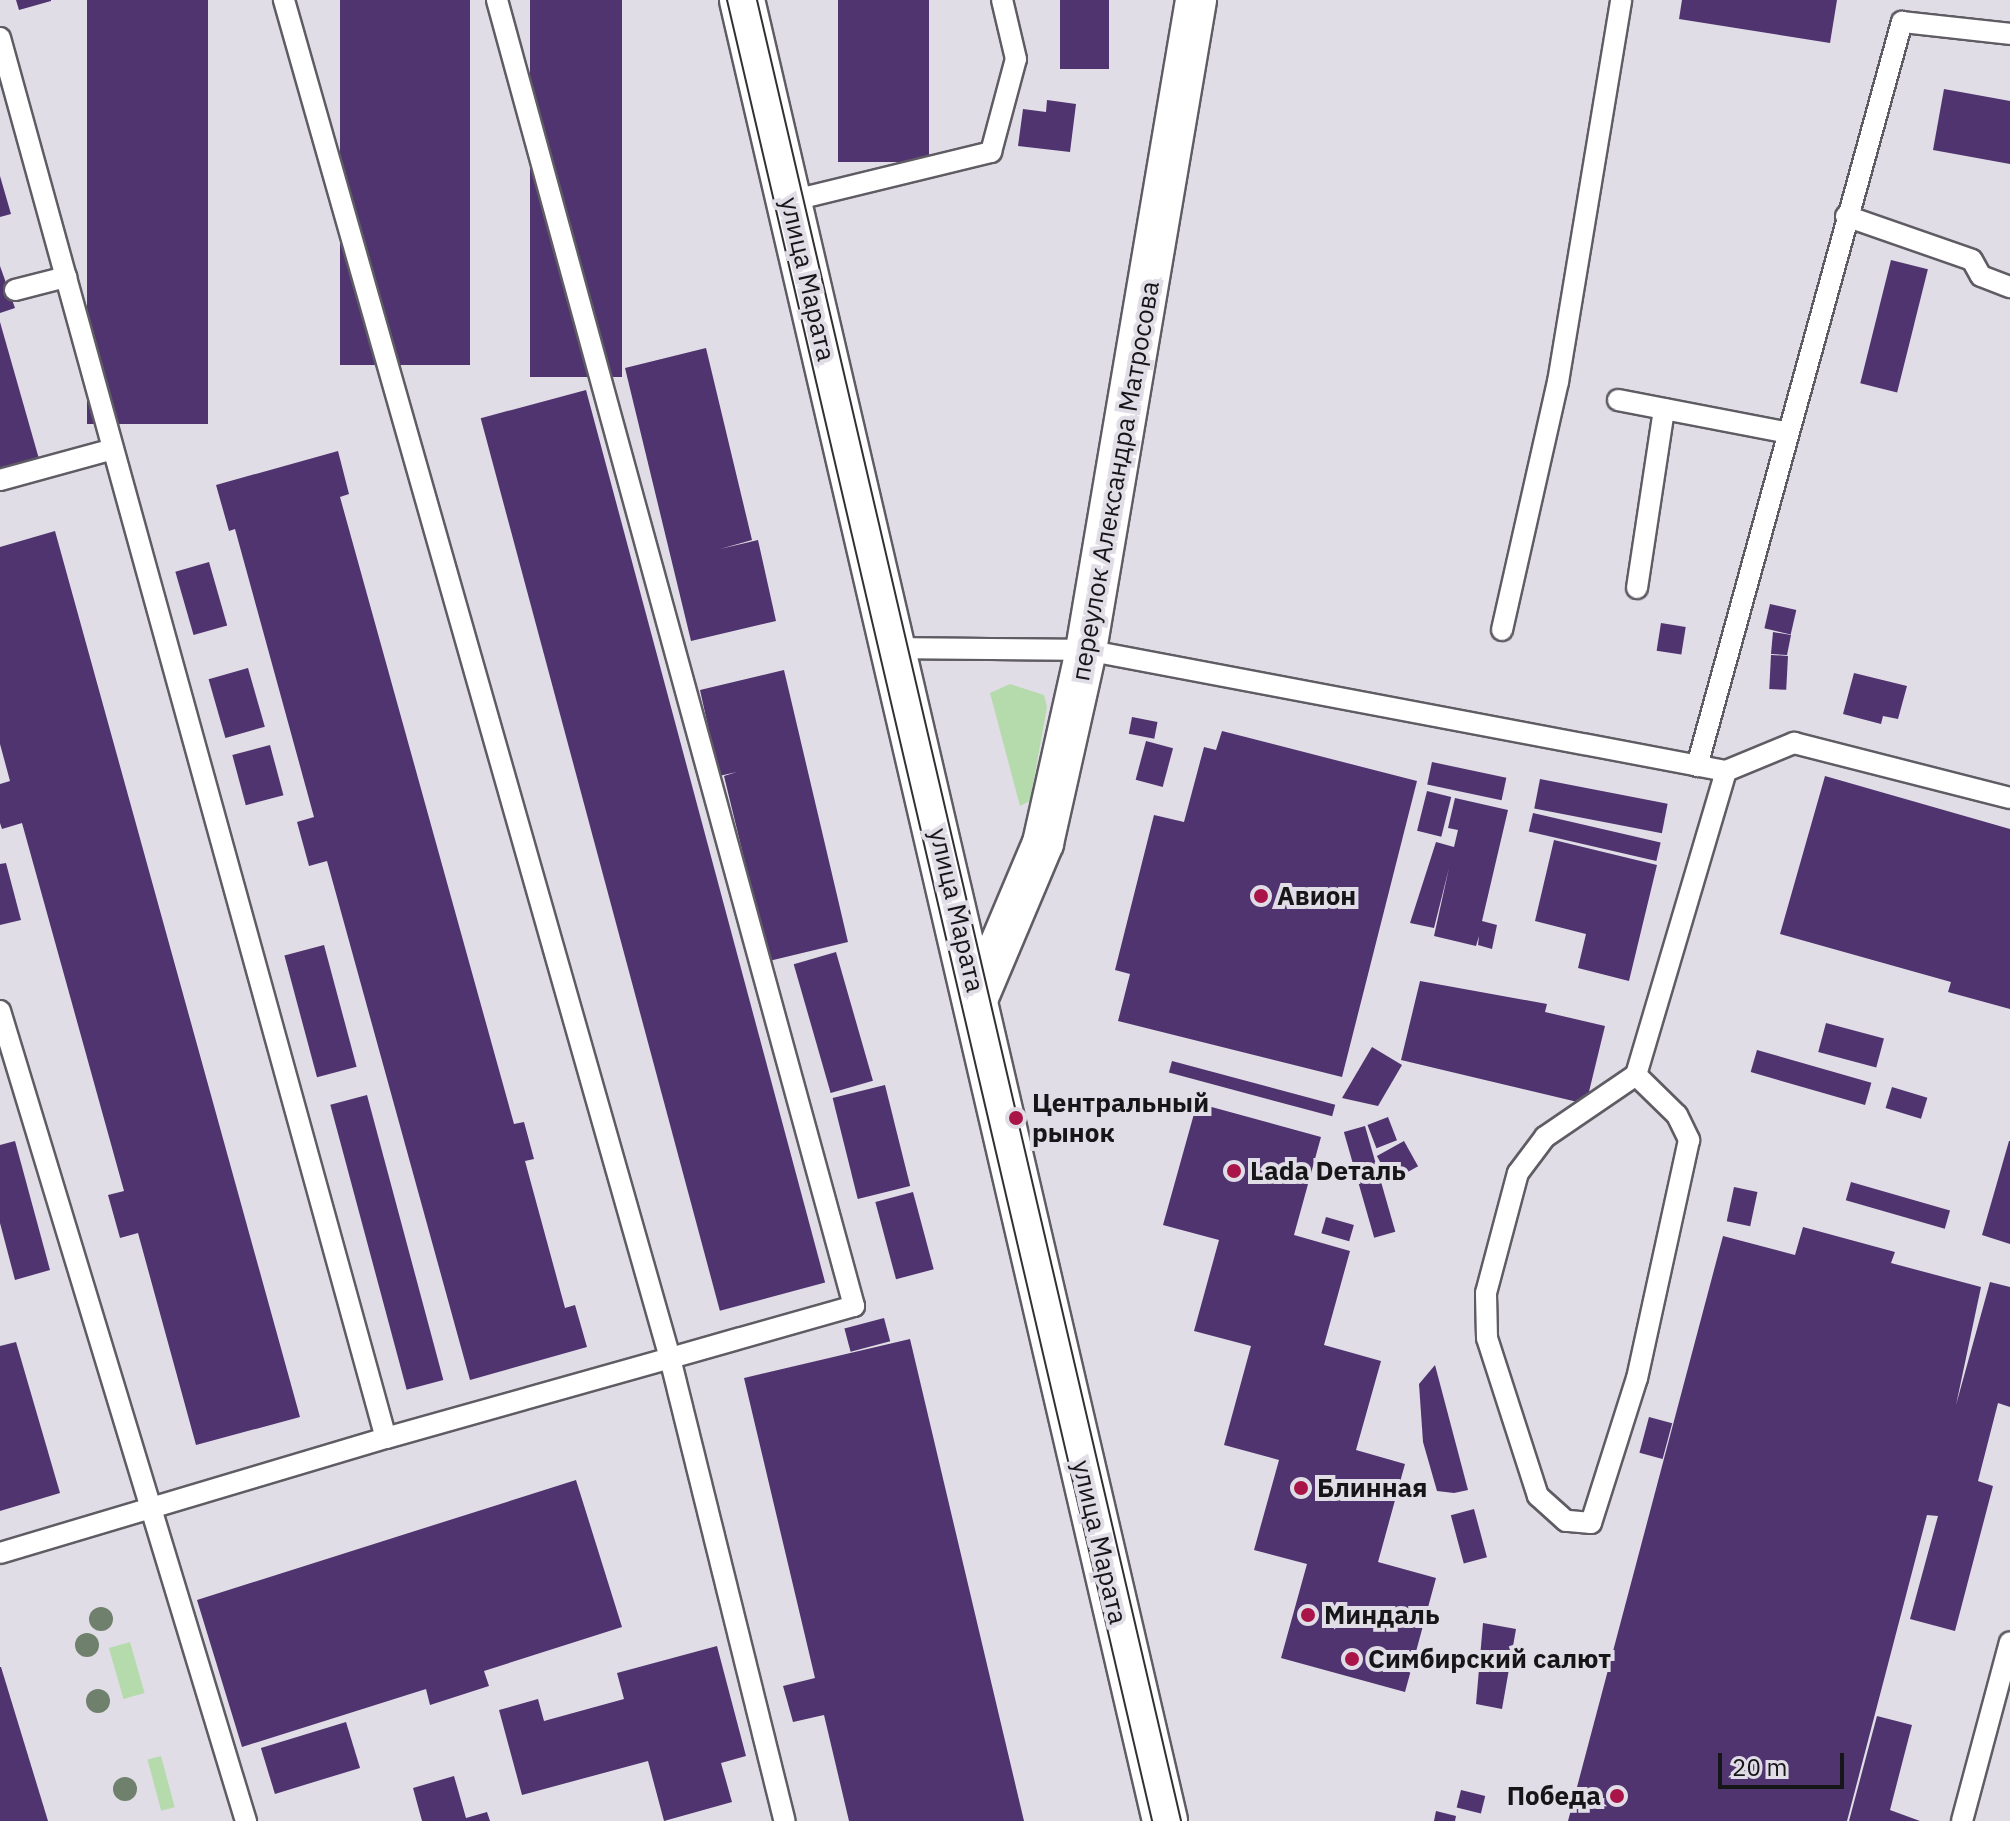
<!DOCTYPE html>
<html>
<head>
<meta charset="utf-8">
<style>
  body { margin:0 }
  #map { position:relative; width:2010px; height:1821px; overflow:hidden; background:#e1dde6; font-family:"IBM Plex Sans",sans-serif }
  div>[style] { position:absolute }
  .green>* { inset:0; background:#b5dbad; transform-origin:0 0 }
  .building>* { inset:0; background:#4f3470; transform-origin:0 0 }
  .roads { filter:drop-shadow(2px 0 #5f5c64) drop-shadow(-2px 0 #5f5c64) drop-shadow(0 2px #5f5c64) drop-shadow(0 -2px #5f5c64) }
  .lane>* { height:20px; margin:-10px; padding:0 10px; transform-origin:10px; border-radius:10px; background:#fff }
  .street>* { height:40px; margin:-20px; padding:0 20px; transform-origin:20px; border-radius:20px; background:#fff }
  .secondary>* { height:44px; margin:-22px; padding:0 22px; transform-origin:22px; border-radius:22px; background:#fff }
  .tram>* { height:2px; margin:-1px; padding:0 1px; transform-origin:1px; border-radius:1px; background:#313034 }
  .trees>* { width:24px; height:24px; margin:-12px; border-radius:50%; background:#6f806c }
  .dots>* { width:22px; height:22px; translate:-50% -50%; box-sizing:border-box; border:4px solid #e1dde6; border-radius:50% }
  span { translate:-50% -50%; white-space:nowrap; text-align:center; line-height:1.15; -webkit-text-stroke:8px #e1dde6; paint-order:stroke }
  .street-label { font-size:26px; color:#161518 }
  .poi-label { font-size:26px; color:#161518; font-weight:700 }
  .left { translate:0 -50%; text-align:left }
  .right { translate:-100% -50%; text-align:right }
  .scale { position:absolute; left:1718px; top:1753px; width:126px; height:36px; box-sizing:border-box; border:4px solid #161518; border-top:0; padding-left:10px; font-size:24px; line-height:28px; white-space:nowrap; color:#161518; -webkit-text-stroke:6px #e1dde6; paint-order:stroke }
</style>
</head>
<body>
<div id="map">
  <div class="green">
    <div style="clip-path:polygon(1010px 684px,1044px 695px,1047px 707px,1030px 801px,1020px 806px,990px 693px)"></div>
    <div style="left:130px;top:1642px;width:53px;height:22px;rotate:74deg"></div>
    <div style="left:161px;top:1756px;width:53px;height:14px;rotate:75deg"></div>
  </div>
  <div class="building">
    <div style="clip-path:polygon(16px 0,51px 0,51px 1px,19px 10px)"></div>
    <div style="left:87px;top:0;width:121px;height:424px"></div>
    <div style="left:340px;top:0;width:130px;height:365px"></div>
    <div style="left:530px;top:0;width:92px;height:377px"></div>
    <div style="left:838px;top:0;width:91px;height:162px"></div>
    <div style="left:1060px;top:0;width:49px;height:69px"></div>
    <div style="clip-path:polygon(1682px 0,1837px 0,1830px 43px,1679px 19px)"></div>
    <div style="clip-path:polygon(1944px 89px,2010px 101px,2010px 164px,1933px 150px)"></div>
    <div style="clip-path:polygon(1047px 100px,1076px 104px,1070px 152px,1018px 146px,1023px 109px,1046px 112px)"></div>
    <div style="clip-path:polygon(0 176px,11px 214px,0 217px)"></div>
    <div style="left:1891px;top:260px;width:38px;height:127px;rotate:14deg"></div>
    <div style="clip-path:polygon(0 266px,15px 308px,0 313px)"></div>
    <div style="clip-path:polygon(0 322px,39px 459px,0 470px)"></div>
    <div style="clip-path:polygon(706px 348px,752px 540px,720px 549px,758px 540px,776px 621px,691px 641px,625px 368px)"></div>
    <div style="left:586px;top:390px;width:924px;height:109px;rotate:75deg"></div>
    <div style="clip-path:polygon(338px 451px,349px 494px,340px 497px,514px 1124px,524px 1122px,534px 1159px,525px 1161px,565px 1308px,575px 1305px,587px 1347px,470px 1380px,327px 861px,309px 866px,297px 822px,314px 817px,235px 529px,229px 531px,216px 485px)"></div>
    <div style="clip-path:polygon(55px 531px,300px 1417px,196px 1445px,138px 1233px,120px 1238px,108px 1195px,124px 1191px,22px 823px,2px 829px,0 823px,0 784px,10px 781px,0 744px,0 547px)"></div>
    <div style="left:209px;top:562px;width:66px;height:35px;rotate:74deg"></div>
    <div style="left:1770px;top:604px;width:27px;height:25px;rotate:13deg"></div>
    <div style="left:1661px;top:623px;width:25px;height:28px;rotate:9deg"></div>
    <div style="clip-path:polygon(1773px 632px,1791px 635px,1787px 655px,1771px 654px)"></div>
    <div style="left:1771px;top:655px;width:17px;height:34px;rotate:3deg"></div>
    <div style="left:248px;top:668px;width:61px;height:41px;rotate:74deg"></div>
    <div style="clip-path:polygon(784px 670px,848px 942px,769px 961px,724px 776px,737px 772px,719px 776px,700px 690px)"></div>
    <div style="clip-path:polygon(1854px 673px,1907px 686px,1898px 719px,1883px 716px,1881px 724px,1843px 714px)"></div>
    <div style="left:1132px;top:717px;width:26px;height:17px;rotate:11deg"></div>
    <div style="clip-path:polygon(1222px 731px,1417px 781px,1342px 1077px,1118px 1021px,1130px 974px,1115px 970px,1154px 815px,1184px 822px,1204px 747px,1216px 750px)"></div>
    <div style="left:1146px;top:741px;width:28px;height:40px;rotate:15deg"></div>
    <div style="left:270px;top:745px;width:52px;height:39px;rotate:75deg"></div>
    <div style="left:1432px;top:762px;width:76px;height:23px;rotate:12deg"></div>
    <div style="clip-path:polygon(1825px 776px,2010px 829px,2010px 1009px,1948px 992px,1951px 982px,1780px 934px)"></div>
    <div style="left:1540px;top:779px;width:130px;height:30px;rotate:11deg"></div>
    <div style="left:1427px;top:791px;width:25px;height:41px;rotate:14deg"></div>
    <div style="clip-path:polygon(1455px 798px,1508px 810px,1482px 921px,1497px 925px,1492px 949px,1478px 945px,1479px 936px,1476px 946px,1434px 936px,1449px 868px,1434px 928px,1410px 923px,1436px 842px,1454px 847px,1458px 830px,1448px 828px)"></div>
    <div style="left:1533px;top:813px;width:131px;height:19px;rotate:13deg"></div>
    <div style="clip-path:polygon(1554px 840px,1657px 865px,1629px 981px,1578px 968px,1586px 934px,1535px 921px)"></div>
    <div style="clip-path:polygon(6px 863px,21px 920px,0 925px,0 864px)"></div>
    <div style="left:324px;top:945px;width:126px;height:41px;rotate:75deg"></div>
    <div style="left:836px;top:952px;width:134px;height:44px;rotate:74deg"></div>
    <div style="clip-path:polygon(1420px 981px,1547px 1004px,1545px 1012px,1605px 1026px,1586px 1104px,1401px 1060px)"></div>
    <div style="left:1826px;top:1023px;width:60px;height:30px;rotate:15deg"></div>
    <div style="clip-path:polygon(1372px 1047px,1402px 1065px,1378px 1106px,1342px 1098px)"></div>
    <div style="left:1757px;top:1050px;width:119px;height:23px;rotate:16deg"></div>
    <div style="left:1172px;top:1061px;width:169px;height:12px;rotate:15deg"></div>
    <div style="left:885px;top:1085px;width:104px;height:54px;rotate:76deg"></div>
    <div style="left:1892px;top:1087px;width:37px;height:22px;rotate:17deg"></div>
    <div style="left:367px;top:1095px;width:295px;height:38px;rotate:75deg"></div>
    <div style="clip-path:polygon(1197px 1103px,1321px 1137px,1294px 1235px,1350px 1251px,1324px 1345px,1381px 1361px,1356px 1450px,1405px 1464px,1378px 1562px,1436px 1578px,1405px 1692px,1281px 1658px,1307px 1564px,1254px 1550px,1279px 1460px,1224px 1445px,1251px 1346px,1194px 1331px,1219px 1240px,1163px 1225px)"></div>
    <div style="left:1388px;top:1117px;width:25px;height:22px;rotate:69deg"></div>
    <div style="left:1365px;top:1126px;width:110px;height:22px;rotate:74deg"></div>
    <div style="clip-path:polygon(15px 1141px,50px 1270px,15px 1280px,0 1223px,0 1145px)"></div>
    <div style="left:1404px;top:1141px;width:29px;height:31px;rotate:61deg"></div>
    <div style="clip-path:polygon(2009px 1141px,2010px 1141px,2010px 1244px,1982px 1235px)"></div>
    <div style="left:1851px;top:1182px;width:103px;height:19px;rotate:16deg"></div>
    <div style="left:1734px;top:1187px;width:24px;height:35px;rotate:12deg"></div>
    <div style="left:913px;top:1192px;width:80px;height:39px;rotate:75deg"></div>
    <div style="left:1326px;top:1217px;width:29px;height:17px;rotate:16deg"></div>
    <div style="clip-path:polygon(1803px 1227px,1895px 1252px,1891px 1263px,1981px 1287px,1956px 1405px,1990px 1282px,2010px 1287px,2010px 1407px,1998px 1403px,1978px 1481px,1993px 1486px,1955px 1631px,1910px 1619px,1938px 1516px,1927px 1515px,1847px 1821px,1568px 1821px,1723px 1236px,1795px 1255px)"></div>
    <div style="left:884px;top:1318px;width:24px;height:41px;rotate:75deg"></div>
    <div style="clip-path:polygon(910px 1339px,1024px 1821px,849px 1821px,824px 1715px,793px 1722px,783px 1686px,815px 1678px,744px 1378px)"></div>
    <div style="clip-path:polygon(16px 1342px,60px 1493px,0 1511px,0 1346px)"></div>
    <div style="clip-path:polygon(1435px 1365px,1468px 1490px,1454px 1493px,1437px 1491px,1423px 1442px,1419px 1384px)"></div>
    <div style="left:1649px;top:1417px;width:24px;height:37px;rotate:15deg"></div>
    <div style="clip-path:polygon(576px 1480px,622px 1627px,484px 1671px,489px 1686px,430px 1705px,426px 1689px,242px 1747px,197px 1600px)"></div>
    <div style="left:1474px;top:1509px;width:50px;height:24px;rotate:75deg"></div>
    <div style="clip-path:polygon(1483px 1623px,1516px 1629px,1502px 1709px,1476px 1704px)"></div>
    <div style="clip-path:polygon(717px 1646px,746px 1756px,721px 1763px,732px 1802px,664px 1821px,648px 1761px,522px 1795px,499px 1710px,538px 1699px,544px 1721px,624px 1699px,617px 1673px)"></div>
    <div style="clip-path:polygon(0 1667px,1px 1667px,48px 1821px,0 1821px)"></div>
    <div style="clip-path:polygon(1877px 1716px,1912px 1725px,1890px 1810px,1920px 1821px,1849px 1821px)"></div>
    <div style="left:346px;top:1722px;width:48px;height:89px;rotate:73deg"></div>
    <div style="clip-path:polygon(454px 1776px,466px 1818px,487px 1812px,490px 1821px,422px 1821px,413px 1788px)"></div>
    <div style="left:1461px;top:1790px;width:25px;height:18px;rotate:14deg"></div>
    <div style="clip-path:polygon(1436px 1811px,1456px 1816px,1455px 1821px,1434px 1821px)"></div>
  </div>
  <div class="roads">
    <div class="lane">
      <div style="left:497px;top:0;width:1354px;rotate:74.71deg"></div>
      <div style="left:854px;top:1306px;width:191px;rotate:164.2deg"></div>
      <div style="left:670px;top:1358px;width:477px;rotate:76.1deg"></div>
      <div style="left:0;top:38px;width:1452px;rotate:74.59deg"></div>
      <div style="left:386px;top:1438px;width:295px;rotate:-15.7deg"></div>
      <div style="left:670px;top:1358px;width:1412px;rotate:-105.87deg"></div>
      <div style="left:790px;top:201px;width:207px;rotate:-13.7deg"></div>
      <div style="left:991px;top:152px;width:96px;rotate:-75deg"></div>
      <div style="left:1016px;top:59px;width:61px;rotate:-103.3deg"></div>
      <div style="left:1846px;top:216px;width:133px;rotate:19.2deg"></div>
      <div style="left:1972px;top:260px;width:18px;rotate:61deg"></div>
      <div style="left:1981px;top:276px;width:31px;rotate:21deg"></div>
      <div style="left:15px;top:290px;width:53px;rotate:-14.3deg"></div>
      <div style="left:1618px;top:400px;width:169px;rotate:10.9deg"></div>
      <div style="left:0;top:480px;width:117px;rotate:-15.3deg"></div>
      <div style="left:1637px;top:588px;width:181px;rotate:-81.4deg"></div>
      <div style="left:1502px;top:630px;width:254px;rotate:-77.3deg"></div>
      <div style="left:1558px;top:382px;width:387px;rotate:-80.6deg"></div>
      <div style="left:895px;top:648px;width:191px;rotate:0.6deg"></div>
      <div style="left:1086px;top:650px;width:651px;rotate:10.71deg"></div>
      <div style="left:1726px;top:771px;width:74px;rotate:-22.4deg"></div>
      <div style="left:1794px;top:743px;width:223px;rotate:14.3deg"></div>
      <div style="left:1697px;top:766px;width:772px;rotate:-74.6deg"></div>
      <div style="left:1902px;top:22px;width:109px;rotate:6.3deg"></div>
      <div style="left:0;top:1011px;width:847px;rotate:73.11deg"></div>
      <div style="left:1636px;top:1075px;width:57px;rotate:44.3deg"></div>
      <div style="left:1677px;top:1115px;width:28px;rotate:64deg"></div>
      <div style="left:1689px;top:1140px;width:244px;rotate:102.3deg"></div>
      <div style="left:1637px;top:1378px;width:152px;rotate:107.6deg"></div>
      <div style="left:1591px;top:1523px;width:25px;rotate:-175deg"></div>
      <div style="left:1566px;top:1521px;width:38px;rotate:-138deg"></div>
      <div style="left:1538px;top:1496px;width:166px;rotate:-107.9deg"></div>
      <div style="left:1487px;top:1338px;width:45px;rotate:-91.3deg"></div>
      <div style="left:1486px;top:1293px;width:124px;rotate:-75.1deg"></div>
      <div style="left:1518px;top:1173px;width:45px;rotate:-53.1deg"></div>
      <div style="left:1545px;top:1137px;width:110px;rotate:-34.3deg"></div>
      <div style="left:1636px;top:1075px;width:317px;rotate:-73.5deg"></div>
      <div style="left:0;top:1553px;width:403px;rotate:-16.6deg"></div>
      <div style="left:1962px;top:1821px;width:185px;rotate:-75deg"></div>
    </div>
    <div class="street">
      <div style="left:978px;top:997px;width:167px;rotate:-67.1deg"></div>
      <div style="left:1043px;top:843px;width:198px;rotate:-77.4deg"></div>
      <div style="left:1086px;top:650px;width:659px;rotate:-80.39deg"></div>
    </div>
    <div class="secondary">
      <div style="left:742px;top:0;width:1869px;rotate:76.92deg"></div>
    </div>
  </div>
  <div class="tram">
    <div style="left:727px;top:0;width:1870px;rotate:76.86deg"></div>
    <div style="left:757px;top:0;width:1870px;rotate:76.89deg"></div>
  </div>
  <div class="trees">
    <div style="left:101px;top:1619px"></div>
    <div style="left:87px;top:1645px"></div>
    <div style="left:98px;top:1701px"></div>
    <div style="left:125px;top:1789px"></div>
  </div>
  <div class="dots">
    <div style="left:1261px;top:896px;background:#a91549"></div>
    <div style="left:1016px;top:1118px;background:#a91549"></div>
    <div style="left:1234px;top:1171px;background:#a91549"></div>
    <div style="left:1301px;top:1488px;background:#a91549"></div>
    <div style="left:1308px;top:1615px;background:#a91549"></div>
    <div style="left:1352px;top:1659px;background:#a91549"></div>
    <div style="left:1617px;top:1796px;background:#a91549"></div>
  </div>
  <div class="street-label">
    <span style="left:808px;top:279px;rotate:77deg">улица Марата</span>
    <span style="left:1115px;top:481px;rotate:-80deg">переулок Александра Матросова</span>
    <span style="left:957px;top:910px;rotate:77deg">улица Марата</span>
    <span style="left:1100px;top:1542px;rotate:77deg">улица Марата</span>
  </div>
  <div class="poi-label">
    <span class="left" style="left:1277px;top:896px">Авион</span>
    <span class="left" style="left:1032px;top:1118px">Центральный<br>рынок</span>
    <span class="left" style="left:1250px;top:1171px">Lada Dеталь</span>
    <span class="left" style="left:1317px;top:1488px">Блинная</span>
    <span class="left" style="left:1324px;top:1615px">Миндаль</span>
    <span class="left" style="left:1368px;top:1659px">Симбирский салют</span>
    <span class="right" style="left:1601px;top:1796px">Победа</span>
  </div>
  <div class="scale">20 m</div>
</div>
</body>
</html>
